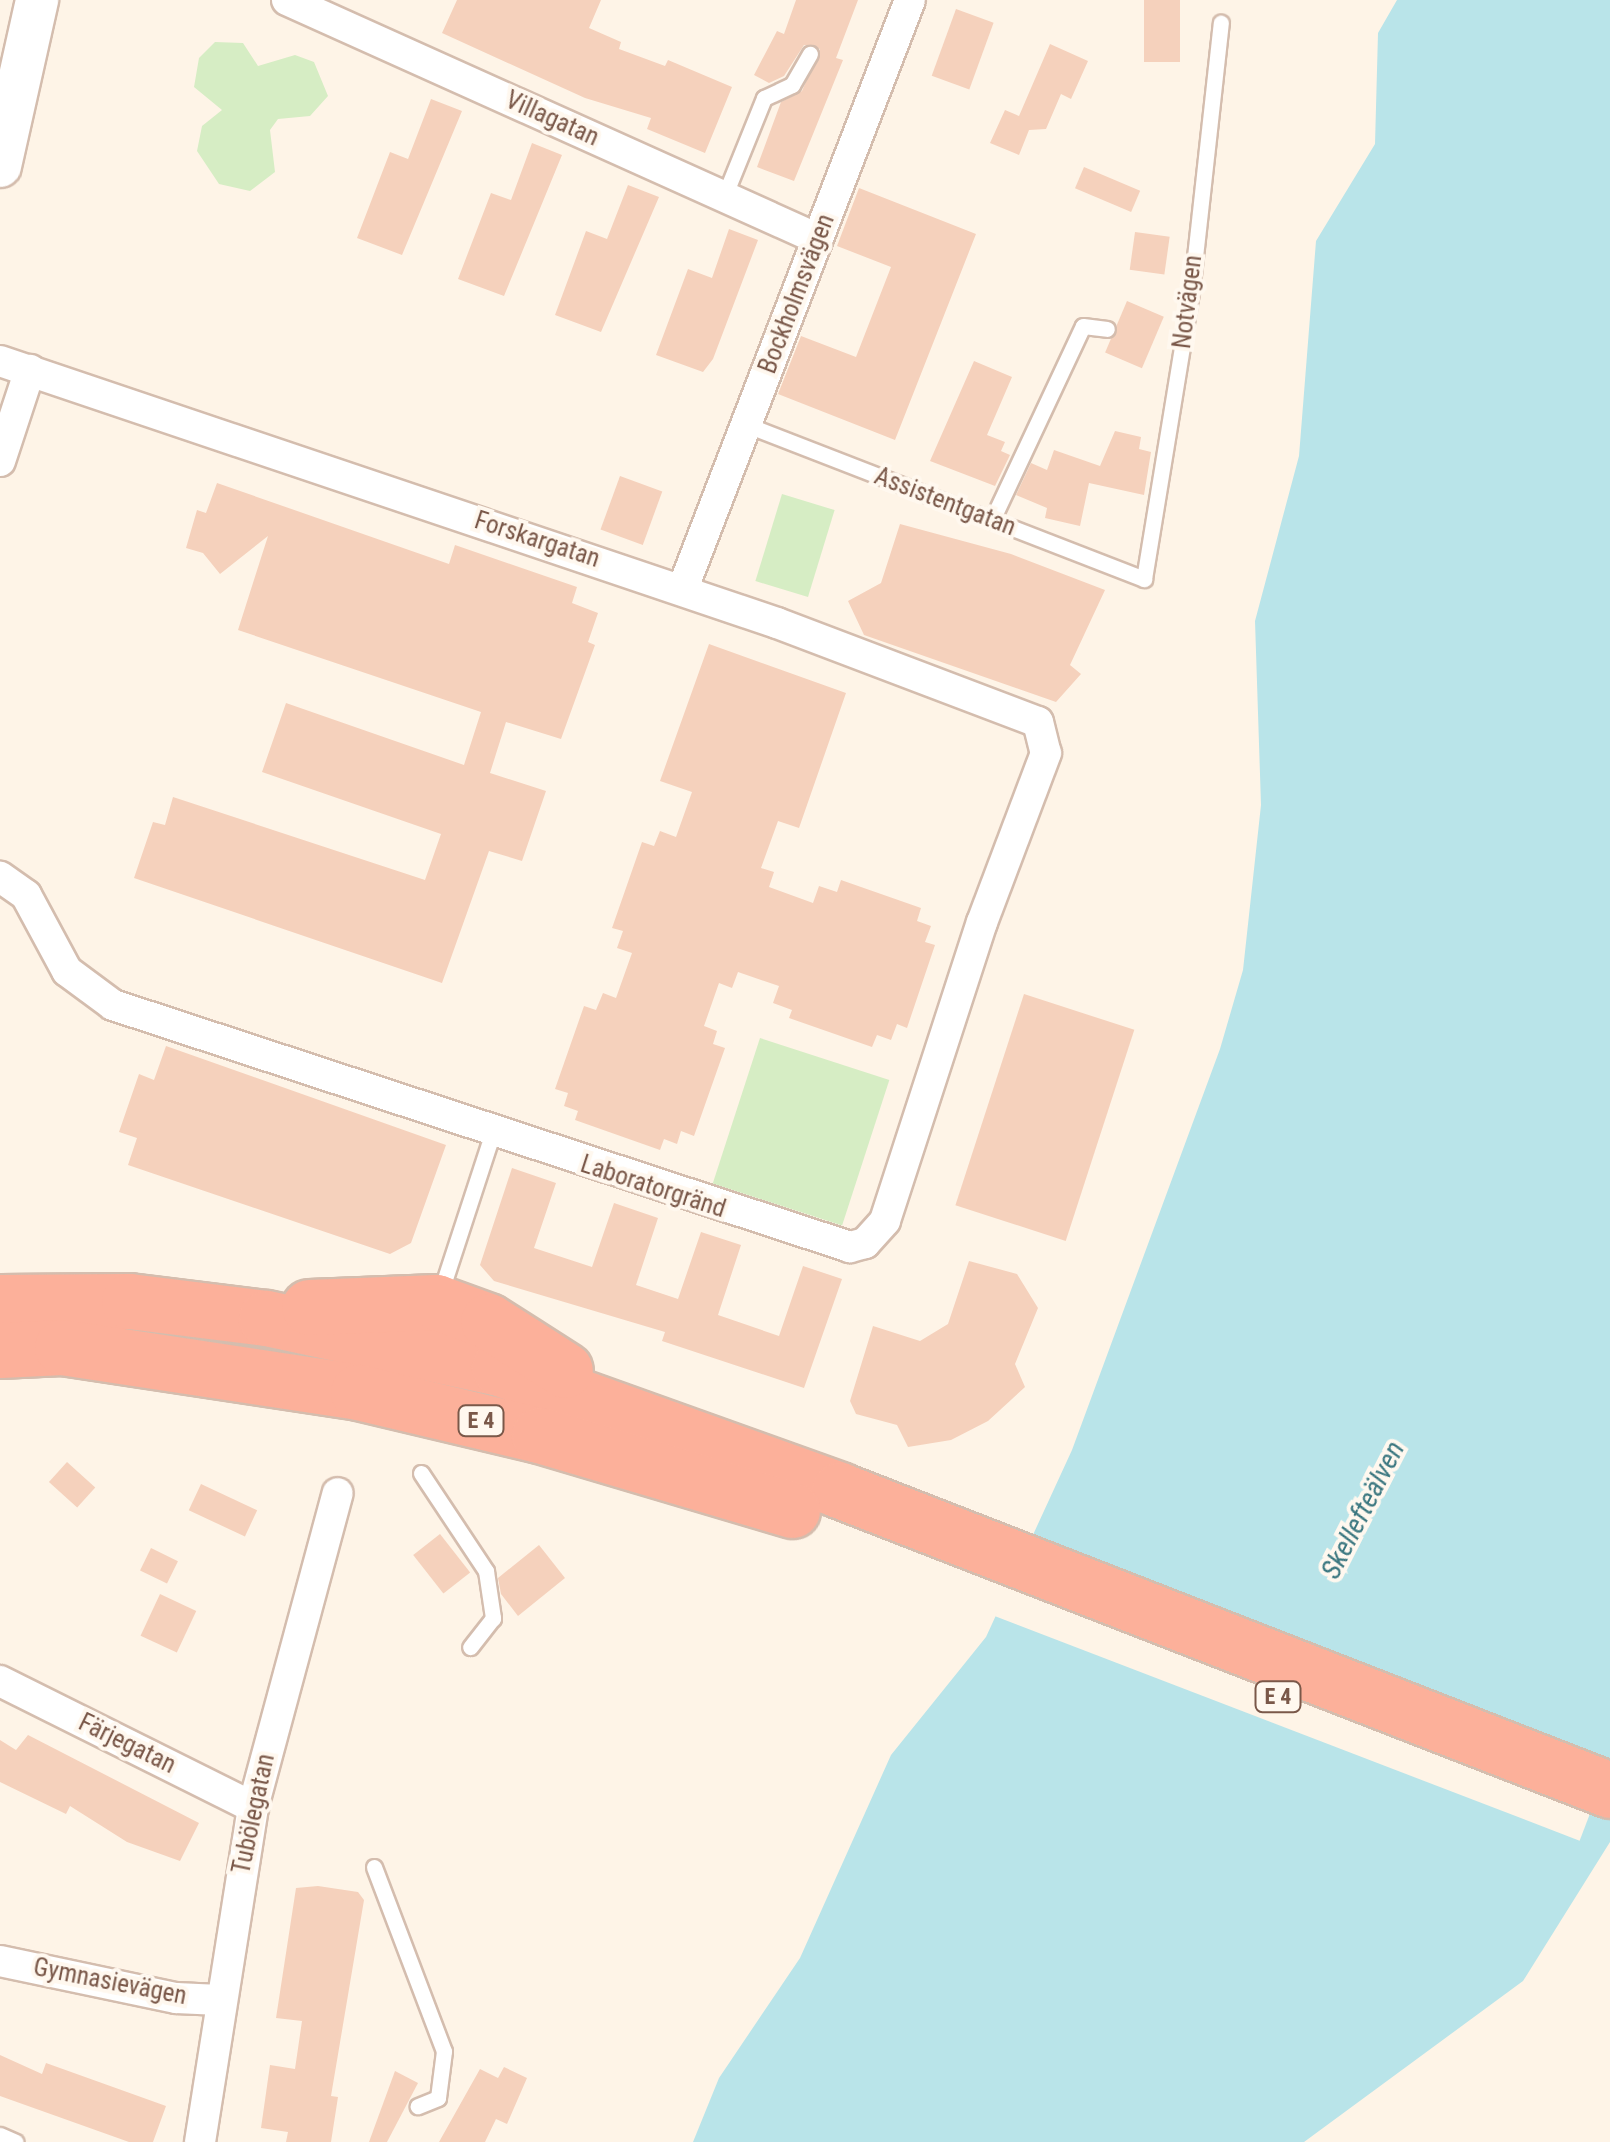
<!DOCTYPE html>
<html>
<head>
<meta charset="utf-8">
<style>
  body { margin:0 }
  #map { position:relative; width:1610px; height:2142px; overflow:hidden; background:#fef4e7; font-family:"Roboto Condensed",sans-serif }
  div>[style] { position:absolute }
  .green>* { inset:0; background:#d6edc4; transform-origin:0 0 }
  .water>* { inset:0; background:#b9e4e9 }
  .pier>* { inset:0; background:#fef4e7; transform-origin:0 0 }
  .building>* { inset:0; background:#f5d1bc; transform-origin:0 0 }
  .roads { filter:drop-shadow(2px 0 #d4bdae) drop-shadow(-2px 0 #d4bdae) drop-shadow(0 2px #d4bdae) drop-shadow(0 -2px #d4bdae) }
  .lane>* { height:15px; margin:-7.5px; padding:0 7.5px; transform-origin:7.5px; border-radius:7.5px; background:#fff }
  .street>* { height:30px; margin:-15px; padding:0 15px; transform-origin:15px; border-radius:15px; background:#fff }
  .secondary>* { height:42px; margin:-21px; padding:0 21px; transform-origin:21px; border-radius:21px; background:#fff }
  .highway>* { height:55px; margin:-27.5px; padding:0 27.5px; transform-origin:27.5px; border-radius:27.5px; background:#fcb09a }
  span { translate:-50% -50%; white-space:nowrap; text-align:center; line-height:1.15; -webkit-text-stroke:8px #fff8ef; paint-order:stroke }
  .shield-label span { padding:2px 8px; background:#fff8ef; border:2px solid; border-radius:8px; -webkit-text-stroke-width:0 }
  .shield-label { font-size:22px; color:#7a5849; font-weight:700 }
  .street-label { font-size:25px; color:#7a5849 }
  .water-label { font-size:28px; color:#3b7780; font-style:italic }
</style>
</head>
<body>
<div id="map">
  <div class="green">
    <div style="clip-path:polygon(215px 42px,243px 43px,258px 66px,295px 55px,314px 62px,328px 96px,310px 116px,278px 119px,270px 130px,275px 172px,250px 191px,219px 184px,197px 151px,202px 126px,222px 110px,194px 87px,199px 58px)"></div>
    <div style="left:782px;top:494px;width:55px;height:91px;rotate:17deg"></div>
    <div style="left:760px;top:1038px;width:136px;height:153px;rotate:18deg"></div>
  </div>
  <div class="water">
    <div style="clip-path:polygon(1397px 0,1610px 0,1610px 1842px,1523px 1981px,1304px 2142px,693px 2142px,719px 2078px,800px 1958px,891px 1755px,986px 1637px,1072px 1450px,1220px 1049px,1243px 970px,1261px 805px,1255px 621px,1299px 456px,1316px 241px,1375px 144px,1378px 33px)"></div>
  </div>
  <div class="pier">
    <div style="left:1026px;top:1536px;width:626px;height:86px;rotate:21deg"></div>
  </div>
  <div class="building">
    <div style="clip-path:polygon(457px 0,601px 0,589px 28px,621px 42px,619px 49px,665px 66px,668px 60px,732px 87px,705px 153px,647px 129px,651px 118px,585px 98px,442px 33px)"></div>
    <div style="clip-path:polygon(796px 0,858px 0,836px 58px,843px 60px,794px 181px,757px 167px,781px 102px,802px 91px,820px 49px,804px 45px,784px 76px,769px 83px,754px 75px,777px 31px,784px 34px)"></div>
    <div style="left:1144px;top:0;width:36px;height:62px"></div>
    <div style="left:956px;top:9px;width:40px;height:71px;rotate:20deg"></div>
    <div style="clip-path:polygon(1050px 44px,1088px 61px,1071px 99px,1061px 94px,1046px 129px,1029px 130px,1019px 155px,990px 143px,1005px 110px,1019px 116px)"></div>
    <div style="clip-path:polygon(431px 99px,462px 111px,402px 255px,357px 238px,390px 152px,408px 159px)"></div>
    <div style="clip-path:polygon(532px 143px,562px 155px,504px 296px,458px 279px,491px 193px,511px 200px)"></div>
    <div style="left:1084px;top:167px;width:61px;height:23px;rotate:23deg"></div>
    <div style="clip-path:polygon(628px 185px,659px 197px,601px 332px,555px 315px,586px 231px,607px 239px)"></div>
    <div style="clip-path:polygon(859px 188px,976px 234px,895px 440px,778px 394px,801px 336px,856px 357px,891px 267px,837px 246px)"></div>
    <div style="clip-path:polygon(729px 229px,758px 240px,713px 359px,703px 372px,656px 355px,688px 269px,712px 278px)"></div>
    <div style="left:1135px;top:232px;width:35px;height:38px;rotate:8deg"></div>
    <div style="left:1127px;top:301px;width:40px;height:56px;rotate:23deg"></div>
    <div style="clip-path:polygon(974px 361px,1012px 377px,987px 435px,1005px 442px,1001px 451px,1010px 455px,995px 486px,930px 461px)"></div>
    <div style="clip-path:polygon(1115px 431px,1141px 437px,1139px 449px,1151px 452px,1144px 495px,1089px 483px,1080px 526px,1045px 518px,1047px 508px,1016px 495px,1031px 463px,1047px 470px,1054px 450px,1100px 466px)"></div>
    <div style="left:620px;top:476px;width:45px;height:57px;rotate:20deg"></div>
    <div style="clip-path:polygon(217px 483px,449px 564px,455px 545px,577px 587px,572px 603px,598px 613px,588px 642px,595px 645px,561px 739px,506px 722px,490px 773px,546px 791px,522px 861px,489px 851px,442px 983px,134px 878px,153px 822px,165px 825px,173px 797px,425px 880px,441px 834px,262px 772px,286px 703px,464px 765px,481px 712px,238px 630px,268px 536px,220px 574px,203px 553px,186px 548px,197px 510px,206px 513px)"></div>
    <div style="clip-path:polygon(900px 524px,1011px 554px,1105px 590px,1070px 665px,1081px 674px,1056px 702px,864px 635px,848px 601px,881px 583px)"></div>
    <div style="clip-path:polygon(709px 644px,846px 693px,799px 828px,778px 821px,761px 868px,774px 872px,769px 887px,813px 903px,819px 886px,837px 892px,841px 880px,921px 908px,917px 921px,931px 926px,925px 942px,935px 945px,907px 1028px,897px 1024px,891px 1040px,877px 1035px,872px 1047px,789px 1018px,792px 1010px,773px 1003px,779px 986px,738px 972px,732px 988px,719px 983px,704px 1026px,717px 1031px,713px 1044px,725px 1048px,694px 1136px,681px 1131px,677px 1144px,664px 1139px,660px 1150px,575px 1120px,578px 1111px,564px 1106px,568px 1093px,555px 1089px,584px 1006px,596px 1010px,603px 993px,616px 998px,632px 953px,617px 948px,623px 931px,612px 928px,642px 842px,654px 846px,660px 831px,676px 837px,692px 792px,660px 781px)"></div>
    <div style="left:1024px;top:994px;width:116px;height:222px;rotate:18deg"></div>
    <div style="clip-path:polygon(166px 1046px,446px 1145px,411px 1243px,390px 1254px,128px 1165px,137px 1138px,119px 1132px,139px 1074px,154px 1080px)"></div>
    <div style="clip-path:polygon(512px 1168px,556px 1183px,534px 1248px,592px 1267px,614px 1203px,658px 1218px,636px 1285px,678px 1299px,701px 1232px,741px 1245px,718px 1315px,779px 1336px,803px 1266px,842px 1279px,804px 1388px,662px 1341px,665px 1332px,494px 1281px,480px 1265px)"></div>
    <div style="clip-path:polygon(969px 1261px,1017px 1274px,1038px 1308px,1015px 1364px,1025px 1387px,988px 1421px,951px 1440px,908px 1447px,897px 1425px,856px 1414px,850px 1401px,873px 1326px,920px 1341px,948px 1324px)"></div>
    <div style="left:67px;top:1462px;width:38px;height:27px;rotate:42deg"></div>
    <div style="left:201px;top:1484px;width:62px;height:29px;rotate:25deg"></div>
    <div style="left:440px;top:1534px;width:49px;height:34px;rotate:52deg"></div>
    <div style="clip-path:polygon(539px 1545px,565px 1578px,518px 1616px,501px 1594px,498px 1578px)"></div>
    <div style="left:151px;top:1548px;width:30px;height:25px;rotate:26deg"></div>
    <div style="left:160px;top:1594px;width:40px;height:46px;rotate:25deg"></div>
    <div style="clip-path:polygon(28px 1735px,199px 1823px,180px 1861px,127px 1842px,70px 1806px,66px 1814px,0 1782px,0 1740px,16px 1750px)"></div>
    <div style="clip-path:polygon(318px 1886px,358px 1892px,364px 1900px,331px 2096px,338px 2097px,331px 2142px,286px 2142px,288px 2132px,261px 2128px,270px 2065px,295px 2069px,302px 2021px,276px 2018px,296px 1888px)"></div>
    <div style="clip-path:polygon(0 2055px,42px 2074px,46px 2063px,166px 2106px,153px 2142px,129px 2142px,0 2096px)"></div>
    <div style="clip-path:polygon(504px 2067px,527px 2078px,507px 2124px,496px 2119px,485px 2142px,439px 2142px,480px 2069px,498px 2078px)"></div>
    <div style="clip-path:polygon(395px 2071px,418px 2083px,387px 2142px,369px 2142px)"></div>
  </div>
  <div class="roads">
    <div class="lane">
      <div style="left:724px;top:197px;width:107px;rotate:-68deg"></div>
      <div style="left:764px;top:98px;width:31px;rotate:-25deg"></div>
      <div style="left:792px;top:85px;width:36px;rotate:-60deg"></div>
      <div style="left:747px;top:425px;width:426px;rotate:21.2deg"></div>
      <div style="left:1144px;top:579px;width:290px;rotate:-80.7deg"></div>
      <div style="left:1191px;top:293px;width:272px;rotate:-83.7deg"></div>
      <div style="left:992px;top:520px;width:214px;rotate:-64.9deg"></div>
      <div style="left:1083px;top:326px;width:24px;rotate:7deg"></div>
      <div style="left:440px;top:1294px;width:167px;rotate:-71.9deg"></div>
      <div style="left:421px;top:1473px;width:118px;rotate:56.4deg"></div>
      <div style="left:486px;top:1571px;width:48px;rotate:81.5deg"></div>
      <div style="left:493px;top:1618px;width:37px;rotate:128deg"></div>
      <div style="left:374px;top:1867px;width:197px;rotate:69.2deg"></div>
      <div style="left:444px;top:2051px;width:47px;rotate:97.3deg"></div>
      <div style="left:438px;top:2098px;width:22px;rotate:158deg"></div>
      <div style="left:0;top:2135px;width:17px;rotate:24deg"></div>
    </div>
    <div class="street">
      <div style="left:287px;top:0;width:582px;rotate:24.23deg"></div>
      <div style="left:0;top:361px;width:820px;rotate:18.63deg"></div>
      <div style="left:777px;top:623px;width:279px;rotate:20.8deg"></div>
      <div style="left:1038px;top:722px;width:32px;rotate:76deg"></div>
      <div style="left:1046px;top:753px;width:181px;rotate:110.7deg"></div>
      <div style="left:982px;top:922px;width:314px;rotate:108deg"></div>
      <div style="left:885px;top:1221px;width:30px;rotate:132deg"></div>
      <div style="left:865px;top:1243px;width:16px;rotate:165deg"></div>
      <div style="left:850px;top:1247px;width:776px;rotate:-161.82deg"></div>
      <div style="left:113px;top:1005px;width:57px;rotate:-143.5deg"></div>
      <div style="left:67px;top:971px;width:86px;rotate:-118.3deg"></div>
      <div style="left:26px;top:895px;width:32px;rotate:-145deg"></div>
      <div style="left:0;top:461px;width:96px;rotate:-71.8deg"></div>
      <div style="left:683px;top:588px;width:630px;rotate:-68.89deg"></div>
      <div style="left:0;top:1681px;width:283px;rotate:26.5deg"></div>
      <div style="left:0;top:1961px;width:180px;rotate:11.9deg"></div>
      <div style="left:176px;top:1998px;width:44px;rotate:2.6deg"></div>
      <div style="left:200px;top:2142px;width:339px;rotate:-81deg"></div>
      <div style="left:253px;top:1807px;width:325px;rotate:-74.9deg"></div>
    </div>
    <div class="secondary">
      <div style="left:0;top:166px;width:170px;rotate:-77.4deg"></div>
    </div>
    <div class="highway">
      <div style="left:0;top:1302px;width:129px;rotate:-0.4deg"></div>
      <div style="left:129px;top:1301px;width:138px;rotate:7.1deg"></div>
      <div style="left:266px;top:1318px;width:238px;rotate:12.1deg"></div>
      <div style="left:499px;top:1368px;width:361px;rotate:19.7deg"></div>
      <div style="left:839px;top:1490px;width:827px;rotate:21.26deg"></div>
      <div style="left:309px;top:1307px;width:127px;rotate:-2.3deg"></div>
      <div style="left:436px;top:1302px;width:55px;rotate:20.1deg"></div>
      <div style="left:488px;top:1321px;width:91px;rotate:32.5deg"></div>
      <div style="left:0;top:1350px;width:62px;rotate:-2.8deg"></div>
      <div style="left:62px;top:1347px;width:299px;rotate:8.6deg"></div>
      <div style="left:358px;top:1392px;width:186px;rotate:13.4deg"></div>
      <div style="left:539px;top:1435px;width:264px;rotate:16.5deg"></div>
    </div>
  </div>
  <div class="shield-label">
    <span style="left:481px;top:1421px">E 4</span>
    <span style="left:1278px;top:1697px">E 4</span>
  </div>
  <div class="street-label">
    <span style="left:552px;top:119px;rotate:24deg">Villagatan</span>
    <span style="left:797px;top:294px;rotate:-69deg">Bockholmsvägen</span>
    <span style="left:1188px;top:302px;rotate:-83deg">Notvägen</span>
    <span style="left:945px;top:502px;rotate:21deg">Assistentgatan</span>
    <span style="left:537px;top:540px;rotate:18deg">Forskargatan</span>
    <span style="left:653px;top:1187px;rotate:18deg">Laboratorgränd</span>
    <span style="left:127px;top:1744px;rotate:26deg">Färjegatan</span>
    <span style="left:254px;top:1814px;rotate:-78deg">Tubölegatan</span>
    <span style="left:110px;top:1982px;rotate:11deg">Gymnasievägen</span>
  </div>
  <div class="water-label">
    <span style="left:1363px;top:1510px;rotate:-63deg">Skellefteälven</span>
  </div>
</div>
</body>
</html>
